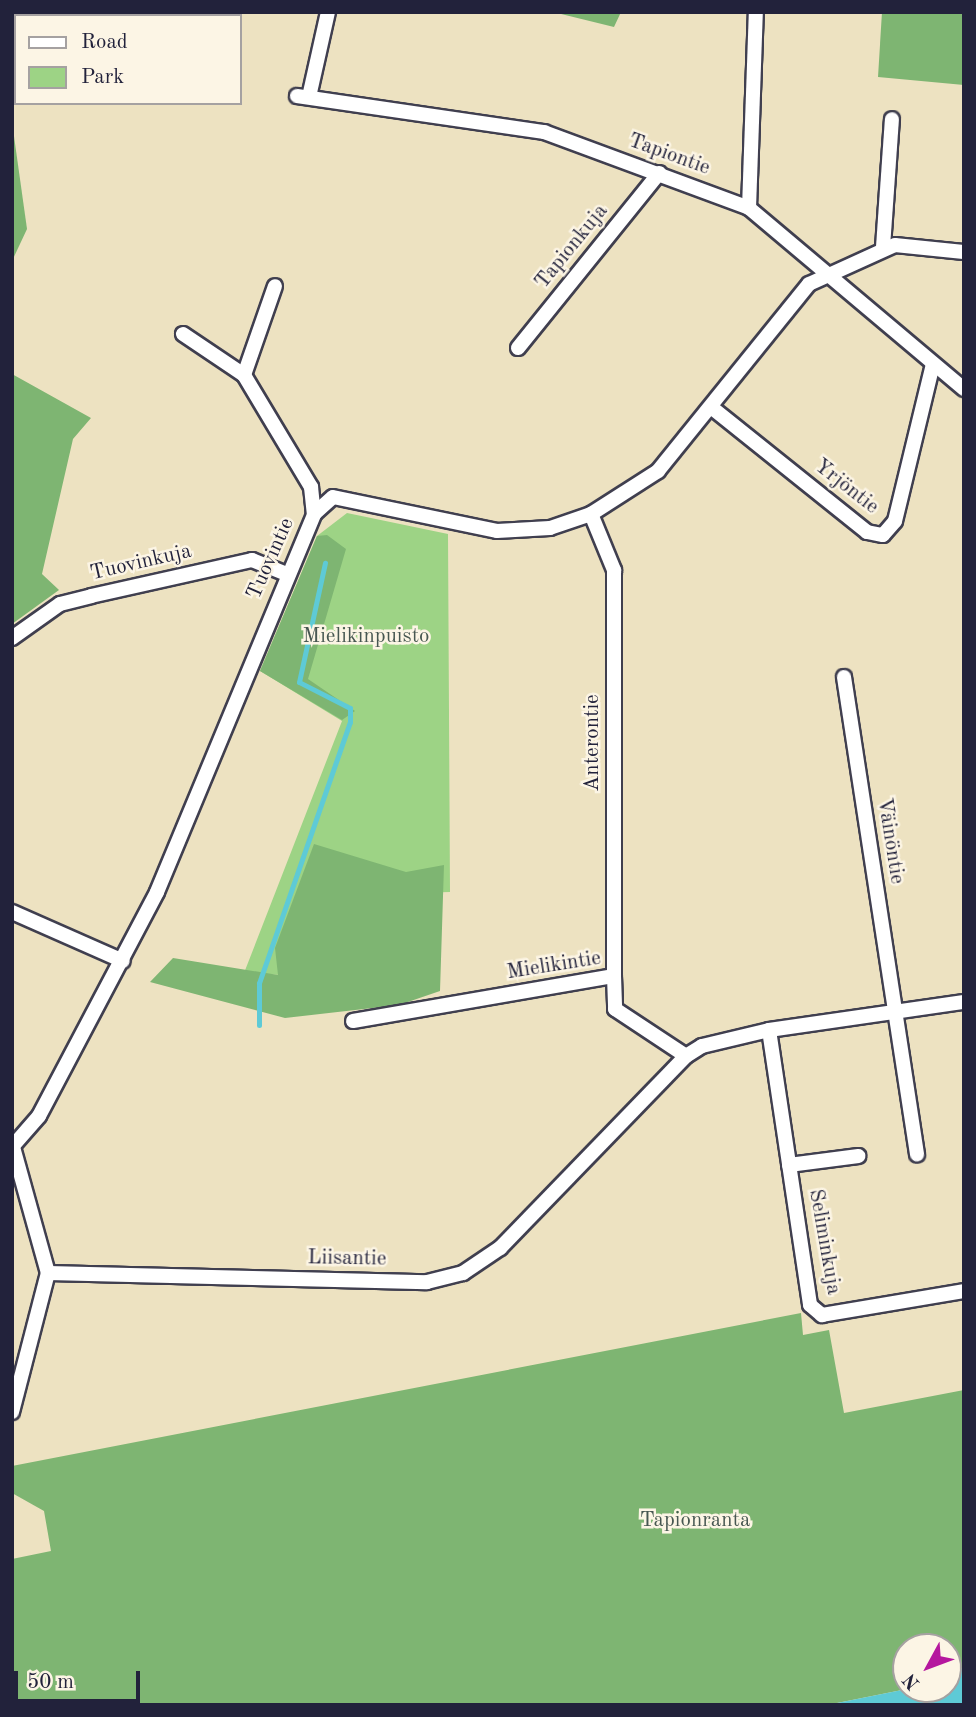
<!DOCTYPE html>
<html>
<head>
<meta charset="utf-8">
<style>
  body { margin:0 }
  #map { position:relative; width:976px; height:1717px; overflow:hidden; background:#ede2c1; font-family:"Old Standard TT",serif }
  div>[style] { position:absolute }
  .green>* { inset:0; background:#9dd385 }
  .forest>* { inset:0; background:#7eb572 }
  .water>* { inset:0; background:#5ecad6 }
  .stream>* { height:5px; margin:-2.5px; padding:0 2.5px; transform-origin:2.5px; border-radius:2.5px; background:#5ecad6 }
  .roads { filter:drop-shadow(2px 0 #403f4f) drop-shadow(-2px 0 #403f4f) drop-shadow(0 2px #403f4f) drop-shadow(0 -2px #403f4f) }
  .street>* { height:14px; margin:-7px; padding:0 7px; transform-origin:7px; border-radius:7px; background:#fff }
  span { translate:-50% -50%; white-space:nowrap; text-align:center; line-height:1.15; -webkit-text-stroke:5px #fcf5e5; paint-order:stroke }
  .street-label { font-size:21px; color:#22223b }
  .park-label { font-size:21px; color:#475751 }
  .frame { position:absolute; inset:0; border:14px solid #22223b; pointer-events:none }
  .legend { position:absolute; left:14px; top:14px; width:228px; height:91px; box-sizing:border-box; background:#fcf5e5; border:2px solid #a5a1a1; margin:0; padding:9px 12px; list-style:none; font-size:21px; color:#22223b }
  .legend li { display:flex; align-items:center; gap:14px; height:35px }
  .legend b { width:35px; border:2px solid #a5a1a1 }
  .north { position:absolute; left:892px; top:1633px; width:70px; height:70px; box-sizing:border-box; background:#fcf5e5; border:2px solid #a5a1a1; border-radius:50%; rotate:229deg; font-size:19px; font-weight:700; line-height:28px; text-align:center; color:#22223b }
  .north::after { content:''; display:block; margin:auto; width:24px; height:32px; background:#b5179e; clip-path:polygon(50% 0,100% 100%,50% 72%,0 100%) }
  .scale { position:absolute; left:14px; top:1671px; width:126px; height:32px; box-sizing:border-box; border:4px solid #22223b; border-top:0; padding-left:9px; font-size:21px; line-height:24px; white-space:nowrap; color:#22223b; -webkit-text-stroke:5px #fcf5e5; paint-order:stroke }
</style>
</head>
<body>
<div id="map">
  <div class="green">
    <div style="clip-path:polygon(347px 513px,448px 534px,450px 892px,309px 896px,297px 976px,244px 973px,342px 721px,260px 671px,317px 536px)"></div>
  </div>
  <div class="forest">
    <div style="clip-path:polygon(12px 12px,33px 16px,16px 16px,12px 71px)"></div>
    <div style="clip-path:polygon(50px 12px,181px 12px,52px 16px)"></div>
    <div style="clip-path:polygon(553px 12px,621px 12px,614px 27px)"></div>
    <div style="clip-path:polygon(882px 12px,964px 12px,964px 85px,878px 77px)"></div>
    <div style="clip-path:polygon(12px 122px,27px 229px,12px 261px)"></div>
    <div style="clip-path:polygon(12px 374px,91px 418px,73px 439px,42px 574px,59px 590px,12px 624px)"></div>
    <div style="clip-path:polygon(327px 535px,346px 549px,308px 679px,355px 711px,342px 720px,260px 671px,317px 536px)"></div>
    <div style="clip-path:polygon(314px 844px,406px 872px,444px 865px,440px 991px,399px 1005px,285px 1018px,150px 982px,173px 958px,278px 975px,275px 948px)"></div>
    <div style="clip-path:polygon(801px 1313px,803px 1335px,829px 1330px,844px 1413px,964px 1390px,964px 1668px,948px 1672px,948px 1647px,906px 1647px,907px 1689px,827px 1705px,12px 1705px,12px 1559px,51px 1551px,44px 1511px,12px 1493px,12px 1466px)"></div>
  </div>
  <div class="water">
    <div style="clip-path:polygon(964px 1668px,964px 1705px,827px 1705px,907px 1689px,948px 1689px,948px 1672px)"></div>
  </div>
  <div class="stream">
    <div style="left:128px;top:16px;width:4px;rotate:-76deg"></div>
    <div style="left:259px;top:1025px;width:42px;rotate:-90deg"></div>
    <div style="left:259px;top:983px;width:276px;rotate:-70.8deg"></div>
    <div style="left:350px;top:722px;width:14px;rotate:-90deg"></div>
    <div style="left:350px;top:708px;width:57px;rotate:-153deg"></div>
    <div style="left:299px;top:682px;width:122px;rotate:-77.7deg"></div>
  </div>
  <div class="roads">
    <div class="street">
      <div style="left:297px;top:96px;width:250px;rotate:8.3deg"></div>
      <div style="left:544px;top:132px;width:219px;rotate:20.3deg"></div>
      <div style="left:749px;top:208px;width:281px;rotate:40.1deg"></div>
      <div style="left:309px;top:97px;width:87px;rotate:-77.4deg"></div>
      <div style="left:749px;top:208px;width:196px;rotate:-88deg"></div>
      <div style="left:883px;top:247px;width:128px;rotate:-86deg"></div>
      <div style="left:183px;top:334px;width:73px;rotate:33.9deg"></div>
      <div style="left:244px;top:375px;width:131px;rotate:59.1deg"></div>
      <div style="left:311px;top:487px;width:27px;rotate:84deg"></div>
      <div style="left:518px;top:348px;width:225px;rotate:-51.1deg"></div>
      <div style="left:244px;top:375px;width:94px;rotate:-70.8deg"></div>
      <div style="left:711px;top:407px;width:200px;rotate:38.7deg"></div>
      <div style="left:867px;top:532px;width:16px;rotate:11deg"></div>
      <div style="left:883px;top:535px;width:18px;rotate:-49deg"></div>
      <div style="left:895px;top:521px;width:162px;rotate:-76.4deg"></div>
      <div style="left:591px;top:514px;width:61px;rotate:67.7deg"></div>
      <div style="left:614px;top:570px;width:406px;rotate:90deg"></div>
      <div style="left:12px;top:638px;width:59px;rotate:-35.3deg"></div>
      <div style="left:60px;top:604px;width:32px;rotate:-14deg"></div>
      <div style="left:91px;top:596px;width:165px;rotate:-12.6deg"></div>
      <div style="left:252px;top:560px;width:38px;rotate:22deg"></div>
      <div style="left:844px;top:677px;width:483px;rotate:81.3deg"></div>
      <div style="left:12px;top:912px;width:121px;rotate:23.8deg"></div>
      <div style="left:353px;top:1021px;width:265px;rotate:-9.8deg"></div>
      <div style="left:614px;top:976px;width:33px;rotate:88deg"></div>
      <div style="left:615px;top:1009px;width:85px;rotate:33.5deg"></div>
      <div style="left:686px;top:1056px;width:19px;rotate:-32deg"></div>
      <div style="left:702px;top:1046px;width:69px;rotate:-13.4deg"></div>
      <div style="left:769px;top:1030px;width:197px;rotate:-8.2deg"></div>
      <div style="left:769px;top:1030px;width:278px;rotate:81.5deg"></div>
      <div style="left:810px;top:1305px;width:16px;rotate:40deg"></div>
      <div style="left:822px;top:1315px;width:144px;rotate:-9.6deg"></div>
      <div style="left:12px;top:1147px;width:41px;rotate:-48.9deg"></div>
      <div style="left:39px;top:1116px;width:253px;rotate:-62.2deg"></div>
      <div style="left:157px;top:892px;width:409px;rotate:-67.4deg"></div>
      <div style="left:314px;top:514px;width:25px;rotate:-42deg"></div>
      <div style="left:333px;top:497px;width:167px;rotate:11.7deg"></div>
      <div style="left:497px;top:531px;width:53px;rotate:-3.2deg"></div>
      <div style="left:550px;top:528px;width:43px;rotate:-18.9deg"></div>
      <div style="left:591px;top:514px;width:80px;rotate:-32.7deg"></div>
      <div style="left:658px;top:471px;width:240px;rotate:-51.1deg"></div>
      <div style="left:809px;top:284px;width:94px;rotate:-24.4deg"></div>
      <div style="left:895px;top:245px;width:69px;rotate:5.8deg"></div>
      <div style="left:13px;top:1147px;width:131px;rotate:74.5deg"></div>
      <div style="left:48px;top:1273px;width:379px;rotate:1.4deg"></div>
      <div style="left:427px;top:1282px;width:37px;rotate:-14deg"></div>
      <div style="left:463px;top:1273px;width:45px;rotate:-34deg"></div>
      <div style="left:500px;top:1248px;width:267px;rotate:-45.9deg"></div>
      <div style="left:789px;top:1165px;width:70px;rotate:-7.4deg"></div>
      <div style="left:12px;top:1412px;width:144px;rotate:-75.5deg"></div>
    </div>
  </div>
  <div class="street-label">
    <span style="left:669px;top:155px;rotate:20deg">Tapiontie</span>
    <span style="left:572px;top:247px;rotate:-51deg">Tapionkuja</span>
    <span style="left:846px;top:487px;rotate:38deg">Yrjöntie</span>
    <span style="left:271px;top:559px;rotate:-66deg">Tuovintie</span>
    <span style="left:141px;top:563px;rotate:-13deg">Tuovinkuja</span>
    <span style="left:593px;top:743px;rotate:-90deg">Anterontie</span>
    <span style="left:890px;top:841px;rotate:81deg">Väinöntie</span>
    <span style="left:554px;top:966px;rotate:-9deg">Mielikintie</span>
    <span style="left:824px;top:1242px;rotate:80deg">Seliminkuja</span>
    <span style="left:347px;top:1259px;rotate:1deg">Liisantie</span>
  </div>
  <div class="park-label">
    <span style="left:366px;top:637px">Mielikinpuisto</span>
    <span style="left:695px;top:1521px">Tapionranta</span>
  </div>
  <div class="frame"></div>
  <ul class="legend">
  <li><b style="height:9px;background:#fff"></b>Road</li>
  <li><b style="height:19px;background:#9dd385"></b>Park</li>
  </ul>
  <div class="north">N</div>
  <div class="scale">50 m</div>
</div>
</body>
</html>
